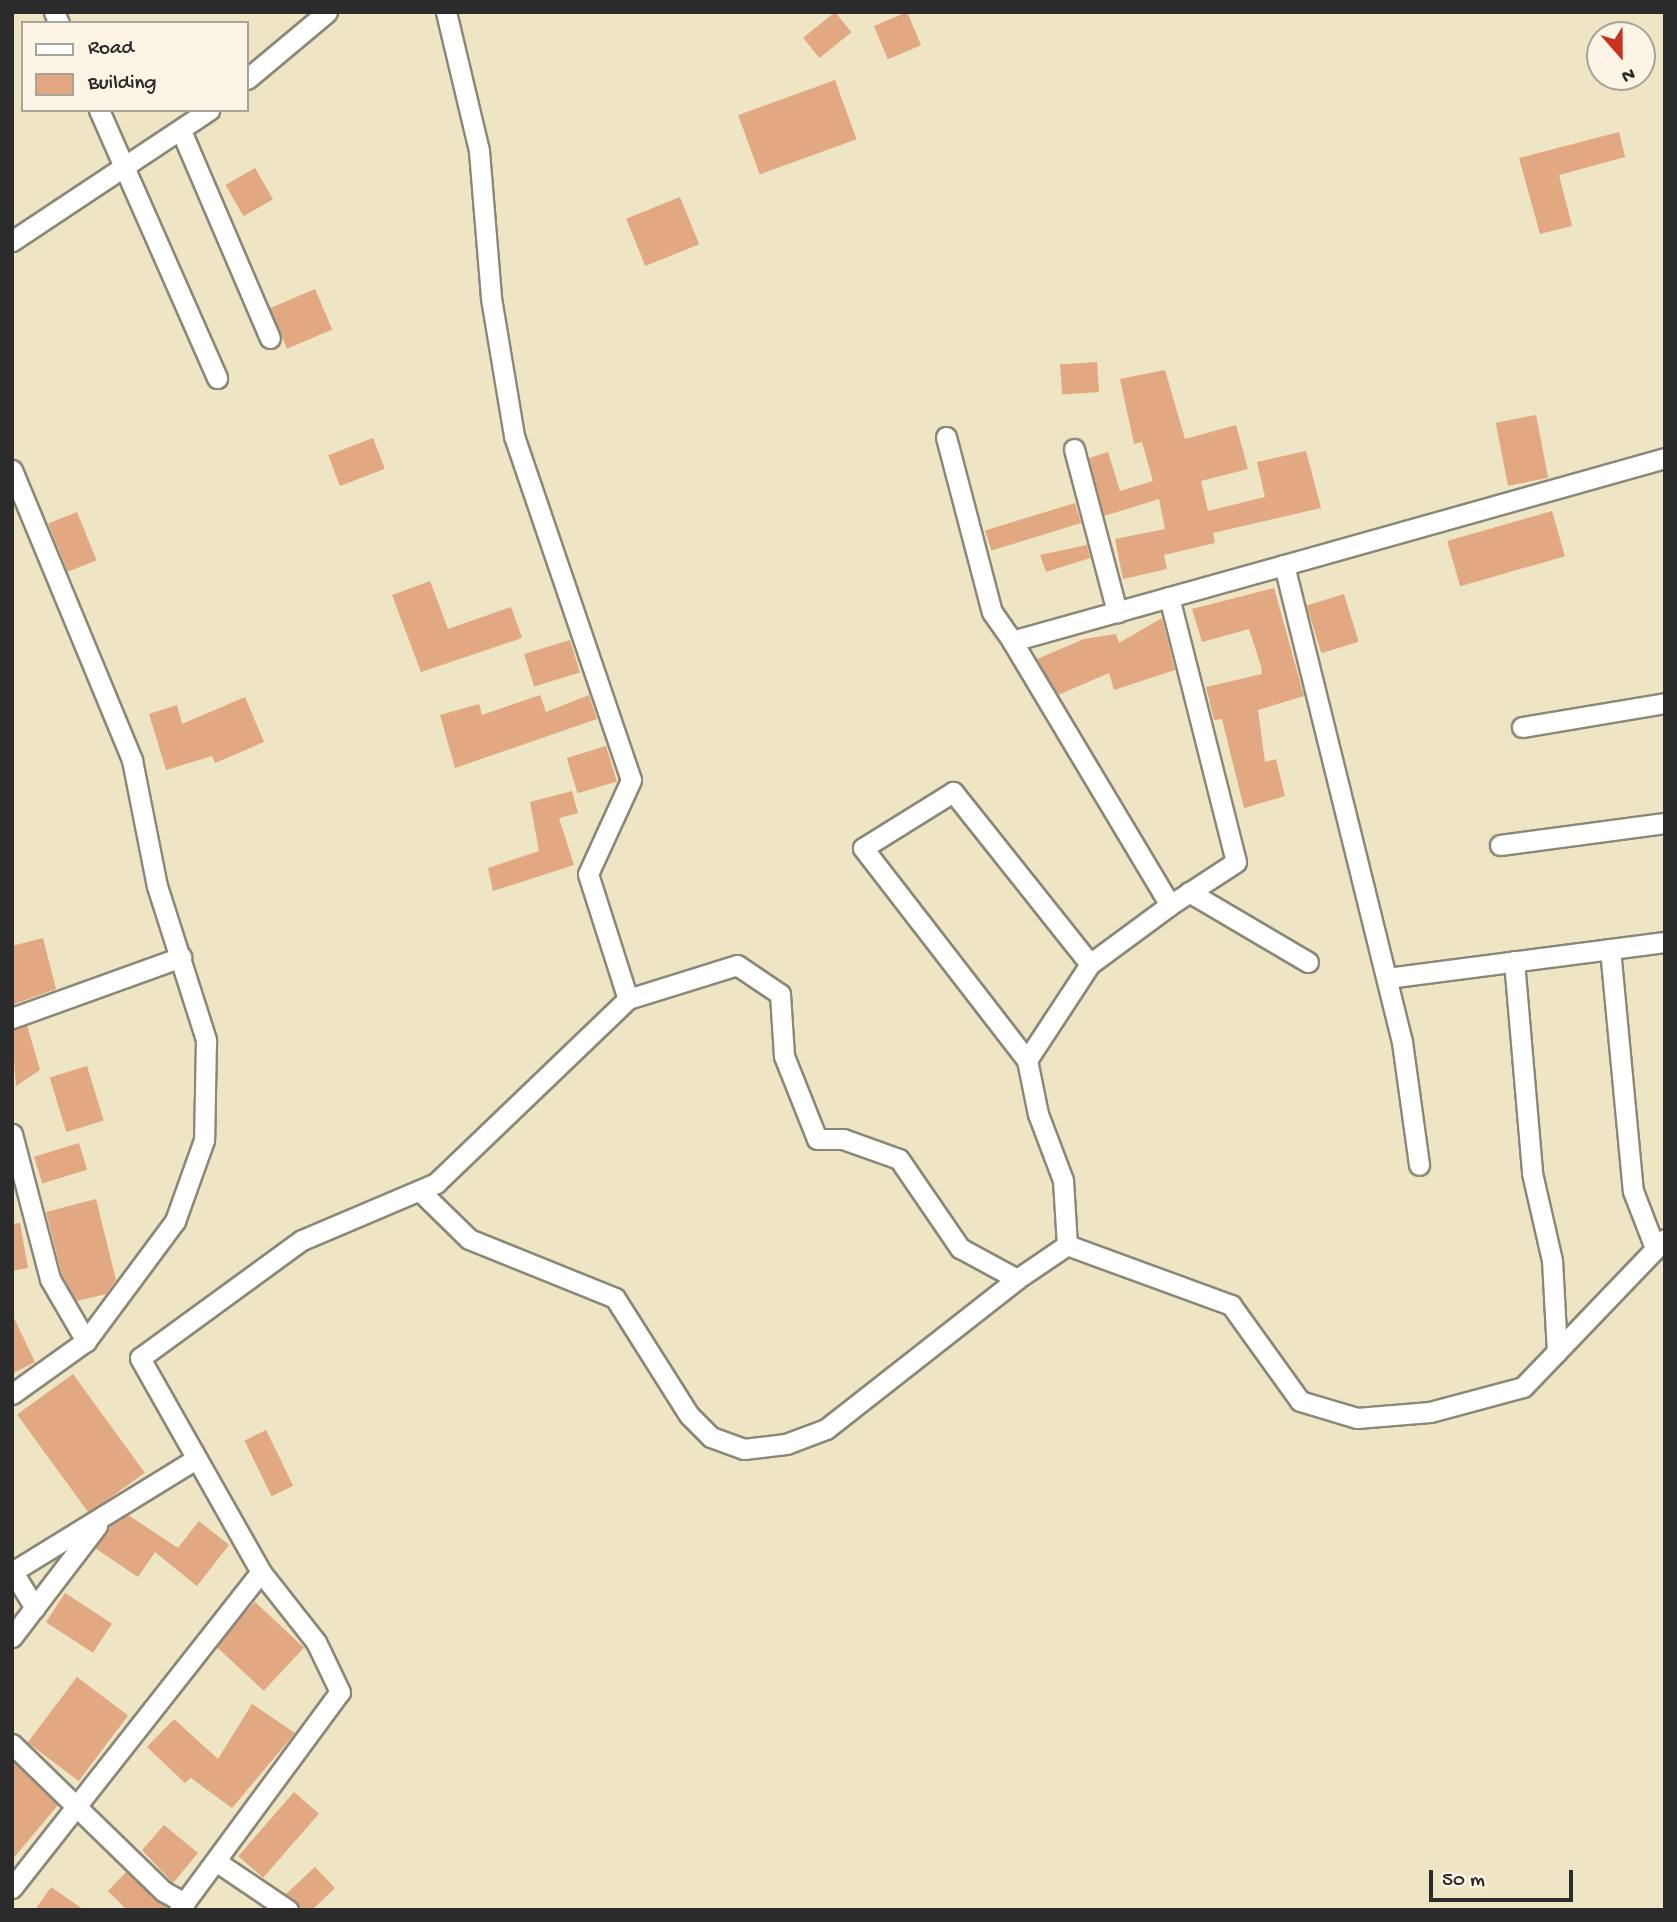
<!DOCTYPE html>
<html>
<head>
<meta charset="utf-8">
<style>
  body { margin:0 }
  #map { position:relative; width:1677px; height:1922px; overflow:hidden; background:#ede5c4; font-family:"Gochi Hand",sans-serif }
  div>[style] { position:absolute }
  .building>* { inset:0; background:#e1a881; transform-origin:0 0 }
  .roads { filter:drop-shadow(2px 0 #8c8878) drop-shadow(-2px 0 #8c8878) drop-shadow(0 2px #8c8878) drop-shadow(0 -2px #8c8878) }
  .street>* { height:19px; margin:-9.5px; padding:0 9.5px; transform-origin:9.5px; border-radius:9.5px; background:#fff }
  span { translate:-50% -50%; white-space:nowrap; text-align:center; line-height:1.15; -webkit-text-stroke:5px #fcf5e5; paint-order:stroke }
  .frame { position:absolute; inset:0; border:14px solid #2b2b2b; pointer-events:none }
  .legend { position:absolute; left:21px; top:21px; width:228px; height:91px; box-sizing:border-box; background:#fcf5e5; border:2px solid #a8a49b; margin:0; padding:9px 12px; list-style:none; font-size:21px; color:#2b2b2b }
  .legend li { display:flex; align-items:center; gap:14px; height:35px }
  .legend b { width:35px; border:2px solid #a8a49b }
  .north { position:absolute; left:1586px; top:21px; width:70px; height:70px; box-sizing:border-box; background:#fcf5e5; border:2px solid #a8a49b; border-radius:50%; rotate:159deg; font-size:19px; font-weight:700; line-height:28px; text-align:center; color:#2b2b2b }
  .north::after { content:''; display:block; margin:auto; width:24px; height:32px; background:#c8321e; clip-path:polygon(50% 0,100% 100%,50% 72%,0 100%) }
  .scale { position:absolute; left:1429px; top:1870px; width:144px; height:32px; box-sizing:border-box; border:4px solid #2b2b2b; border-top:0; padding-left:9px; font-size:21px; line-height:24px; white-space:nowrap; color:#2b2b2b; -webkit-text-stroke:5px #fcf5e5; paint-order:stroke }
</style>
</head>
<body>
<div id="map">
  <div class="building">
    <div style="left:835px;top:12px;width:26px;height:41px;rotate:51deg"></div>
    <div style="left:907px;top:12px;width:36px;height:36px;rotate:67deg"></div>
    <div style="left:835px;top:80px;width:63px;height:103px;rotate:70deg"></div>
    <div style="clip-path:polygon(1619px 132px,1625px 157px,1559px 175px,1572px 226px,1540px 234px,1519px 158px)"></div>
    <div style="left:255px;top:168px;width:36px;height:34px;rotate:60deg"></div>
    <div style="left:680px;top:197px;width:51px;height:58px;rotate:68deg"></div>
    <div style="left:315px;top:289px;width:44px;height:49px;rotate:67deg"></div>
    <div style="left:1097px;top:362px;width:30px;height:37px;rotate:86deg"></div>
    <div style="clip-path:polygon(1165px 370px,1185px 439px,1236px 425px,1248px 469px,1201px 481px,1208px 511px,1265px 497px,1257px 462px,1306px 451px,1321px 508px,1213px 533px,1215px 543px,1164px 555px,1167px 569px,1123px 579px,1115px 539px,1165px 529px,1159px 499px,1104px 516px,1089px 458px,1108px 452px,1120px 491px,1153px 481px,1142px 442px,1134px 444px,1120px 379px)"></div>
    <div style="left:1536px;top:415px;width:64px;height:41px;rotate:79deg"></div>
    <div style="left:373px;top:438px;width:33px;height:48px;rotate:69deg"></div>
    <div style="left:1075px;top:503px;width:21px;height:94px;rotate:73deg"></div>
    <div style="left:1552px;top:511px;width:47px;height:109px;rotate:74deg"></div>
    <div style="left:77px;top:512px;width:52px;height:31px;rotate:68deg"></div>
    <div style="clip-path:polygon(1087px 545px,1090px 558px,1046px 572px,1040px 555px)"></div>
    <div style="clip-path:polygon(430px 581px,448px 629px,511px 607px,522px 638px,421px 672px,392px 595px)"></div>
    <div style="clip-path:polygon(1274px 588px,1304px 696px,1258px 710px,1265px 762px,1276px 759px,1285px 796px,1244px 808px,1222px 719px,1214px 720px,1206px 687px,1262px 674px,1261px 666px,1249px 629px,1202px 642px,1192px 609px)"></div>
    <div style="left:1344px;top:594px;width:50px;height:39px;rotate:73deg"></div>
    <div style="clip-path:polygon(1162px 618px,1175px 670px,1114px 690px,1109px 673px,1058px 695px,1037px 659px,1084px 639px,1116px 634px,1119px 643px)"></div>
    <div style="left:570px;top:640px;width:34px;height:48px;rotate:73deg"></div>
    <div style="clip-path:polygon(540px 695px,546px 712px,589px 695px,597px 719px,455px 768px,440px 715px,479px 704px,482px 715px)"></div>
    <div style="clip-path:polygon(245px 697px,264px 742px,215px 763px,212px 756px,166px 770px,149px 714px,177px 705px,182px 724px)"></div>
    <div style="left:606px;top:746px;width:37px;height:41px;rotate:73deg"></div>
    <div style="clip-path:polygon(572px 791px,578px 813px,559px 818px,574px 865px,493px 891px,488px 868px,539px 851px,530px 802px)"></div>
    <div style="clip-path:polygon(43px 938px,56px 989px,12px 1005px,12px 946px)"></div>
    <div style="clip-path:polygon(27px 1025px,40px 1070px,16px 1086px,12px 1030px)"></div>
    <div style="left:87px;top:1066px;width:57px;height:39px;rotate:73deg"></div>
    <div style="left:79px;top:1143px;width:28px;height:47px;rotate:73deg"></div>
    <div style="clip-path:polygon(96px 1199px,116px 1280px,106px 1294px,77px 1301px,62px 1275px,46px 1212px)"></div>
    <div style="clip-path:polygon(20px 1223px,28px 1268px,12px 1271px,12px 1224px)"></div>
    <div style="clip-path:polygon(12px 1314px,35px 1362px,12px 1374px)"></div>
    <div style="left:73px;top:1374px;width:122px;height:69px;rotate:54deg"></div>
    <div style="left:266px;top:1430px;width:62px;height:24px;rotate:64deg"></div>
    <div style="clip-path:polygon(128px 1515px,178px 1548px,199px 1521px,229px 1545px,197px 1586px,155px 1552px,138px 1577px,95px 1548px,109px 1527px)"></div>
    <div style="left:65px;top:1593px;width:56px;height:35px;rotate:33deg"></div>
    <div style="left:255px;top:1602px;width:67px;height:59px;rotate:43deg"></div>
    <div style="left:77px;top:1677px;width:64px;height:82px;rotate:37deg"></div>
    <div style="clip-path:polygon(252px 1704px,295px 1733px,232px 1808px,191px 1778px,185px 1783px,147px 1747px,174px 1719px,218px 1759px)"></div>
    <div style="clip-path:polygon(12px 1761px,58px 1805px,12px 1860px)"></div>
    <div style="left:294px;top:1792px;width:33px;height:85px;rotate:41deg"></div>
    <div style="clip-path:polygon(164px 1825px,198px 1853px,173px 1883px,142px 1850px)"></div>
    <div style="clip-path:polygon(315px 1867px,335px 1888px,312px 1910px,300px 1910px,286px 1894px)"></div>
    <div style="clip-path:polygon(126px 1872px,167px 1907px,167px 1910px,127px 1910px,108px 1891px)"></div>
    <div style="clip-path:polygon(51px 1887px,84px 1910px,35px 1910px)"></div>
  </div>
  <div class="roads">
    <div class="street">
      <div style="left:54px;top:12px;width:12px;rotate:66deg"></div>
      <div style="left:446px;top:12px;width:143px;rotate:76.6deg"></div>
      <div style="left:479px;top:151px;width:147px;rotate:85.3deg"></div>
      <div style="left:491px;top:298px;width:140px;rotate:80.5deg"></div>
      <div style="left:514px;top:436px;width:363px;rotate:71.2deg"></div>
      <div style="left:631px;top:780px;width:103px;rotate:114.6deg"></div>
      <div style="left:588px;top:874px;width:131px;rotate:72.3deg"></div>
      <div style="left:628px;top:999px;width:114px;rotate:-17.3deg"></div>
      <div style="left:737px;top:965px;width:52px;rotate:34deg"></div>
      <div style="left:780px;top:994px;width:62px;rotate:86.3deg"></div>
      <div style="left:784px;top:1056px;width:89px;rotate:68.3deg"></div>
      <div style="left:817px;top:1139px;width:26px"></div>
      <div style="left:843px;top:1139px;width:59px;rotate:19.7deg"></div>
      <div style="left:899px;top:1159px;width:108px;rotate:55.6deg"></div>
      <div style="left:960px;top:1248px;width:65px;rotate:28.5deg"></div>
      <div style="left:1017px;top:1279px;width:60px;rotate:-34.2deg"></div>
      <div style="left:247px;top:79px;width:104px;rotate:-39.9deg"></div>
      <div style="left:99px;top:110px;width:293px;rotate:66.2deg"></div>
      <div style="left:182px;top:133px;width:223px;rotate:66.8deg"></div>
      <div style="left:12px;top:241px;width:237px;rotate:-33.6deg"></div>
      <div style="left:946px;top:437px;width:181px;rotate:75.3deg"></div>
      <div style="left:992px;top:612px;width:35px;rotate:55deg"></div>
      <div style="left:1074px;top:449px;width:169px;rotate:75.2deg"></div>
      <div style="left:12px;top:470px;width:314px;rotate:67.5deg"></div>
      <div style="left:132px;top:760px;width:128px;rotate:78.8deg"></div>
      <div style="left:157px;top:886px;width:162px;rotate:72.3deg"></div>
      <div style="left:206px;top:1040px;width:100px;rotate:91.1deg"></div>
      <div style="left:204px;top:1140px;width:86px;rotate:109.7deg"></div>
      <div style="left:175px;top:1221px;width:149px;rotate:126.6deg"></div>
      <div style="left:86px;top:1341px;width:91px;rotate:144.4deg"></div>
      <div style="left:1284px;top:565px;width:491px;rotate:76.1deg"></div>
      <div style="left:1402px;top:1042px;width:124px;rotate:82.1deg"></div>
      <div style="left:1169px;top:597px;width:273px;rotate:75.8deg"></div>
      <div style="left:1236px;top:862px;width:79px;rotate:146.9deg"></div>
      <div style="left:1170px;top:905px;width:308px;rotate:-120.9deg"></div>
      <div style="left:1012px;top:641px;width:282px;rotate:-15.6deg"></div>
      <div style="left:1284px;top:565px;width:396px;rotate:-15.7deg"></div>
      <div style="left:1522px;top:727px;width:145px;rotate:-9.5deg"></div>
      <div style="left:1500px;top:845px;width:166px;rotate:-7.6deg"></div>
      <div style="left:1189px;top:892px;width:138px;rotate:30.5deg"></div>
      <div style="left:1170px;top:905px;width:99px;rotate:143.6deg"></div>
      <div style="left:1090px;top:964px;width:220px;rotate:-128.5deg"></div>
      <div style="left:953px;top:792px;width:106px;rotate:148.1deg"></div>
      <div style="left:863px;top:848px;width:268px;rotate:52.3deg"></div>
      <div style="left:1027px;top:1060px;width:55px;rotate:78.5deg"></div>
      <div style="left:1038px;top:1114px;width:71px;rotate:69.3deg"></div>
      <div style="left:1063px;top:1180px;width:65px;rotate:86.5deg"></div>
      <div style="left:1067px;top:1245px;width:175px;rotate:20.1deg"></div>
      <div style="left:1231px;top:1305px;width:118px;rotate:54.3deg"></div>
      <div style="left:1300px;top:1401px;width:59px;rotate:16.6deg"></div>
      <div style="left:1357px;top:1418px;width:73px;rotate:-4.7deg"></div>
      <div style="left:1430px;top:1412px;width:96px;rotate:-15deg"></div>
      <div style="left:1523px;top:1387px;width:205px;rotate:-46.2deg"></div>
      <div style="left:1610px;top:949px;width:243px;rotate:84.6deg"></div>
      <div style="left:1633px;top:1191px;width:61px;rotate:68.9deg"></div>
      <div style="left:1514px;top:961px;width:213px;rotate:85.1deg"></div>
      <div style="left:1532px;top:1173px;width:89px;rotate:77.1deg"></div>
      <div style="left:1552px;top:1260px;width:92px;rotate:86.9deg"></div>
      <div style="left:1387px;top:978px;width:280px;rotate:-7.4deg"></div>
      <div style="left:12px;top:1018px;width:180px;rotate:-19.8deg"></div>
      <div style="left:1027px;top:1060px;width:115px;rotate:-56.7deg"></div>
      <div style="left:12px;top:1134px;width:150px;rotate:75.3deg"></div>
      <div style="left:50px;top:1279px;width:72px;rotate:59.9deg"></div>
      <div style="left:421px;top:1192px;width:67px;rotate:44.4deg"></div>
      <div style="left:469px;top:1239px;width:157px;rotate:22deg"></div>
      <div style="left:615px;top:1298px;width:138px;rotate:57.7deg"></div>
      <div style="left:689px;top:1415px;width:31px;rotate:45deg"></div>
      <div style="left:711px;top:1437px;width:35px;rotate:20deg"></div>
      <div style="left:744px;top:1449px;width:42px;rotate:-6.8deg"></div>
      <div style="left:786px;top:1444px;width:43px;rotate:-20.6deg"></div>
      <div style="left:826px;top:1429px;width:243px;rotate:-38.1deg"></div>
      <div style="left:12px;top:1572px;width:216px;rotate:-31.6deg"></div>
      <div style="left:13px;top:1572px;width:42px;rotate:58.6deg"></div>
      <div style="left:12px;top:1637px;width:140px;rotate:-52.6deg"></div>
      <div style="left:12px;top:1744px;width:211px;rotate:44.2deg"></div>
      <div style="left:163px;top:1891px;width:25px;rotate:29deg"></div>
      <div style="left:217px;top:1862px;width:86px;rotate:34.1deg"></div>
      <div style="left:12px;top:1888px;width:402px;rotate:-51.8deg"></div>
      <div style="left:179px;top:1910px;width:271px;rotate:-53.6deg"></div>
      <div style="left:340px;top:1692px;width:55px;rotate:-115.6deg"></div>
      <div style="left:316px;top:1642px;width:89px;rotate:-128.2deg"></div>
      <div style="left:261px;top:1572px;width:246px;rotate:-119.5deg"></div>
      <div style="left:140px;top:1358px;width:200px;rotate:-36.1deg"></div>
      <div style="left:302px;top:1240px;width:146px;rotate:-23deg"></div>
      <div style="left:436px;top:1183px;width:266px;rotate:-43.8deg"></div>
    </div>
  </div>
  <div class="frame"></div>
  <ul class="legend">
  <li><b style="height:9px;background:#fff"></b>Road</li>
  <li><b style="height:19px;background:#e1a881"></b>Building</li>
  </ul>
  <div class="north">N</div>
  <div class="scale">50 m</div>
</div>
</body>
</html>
